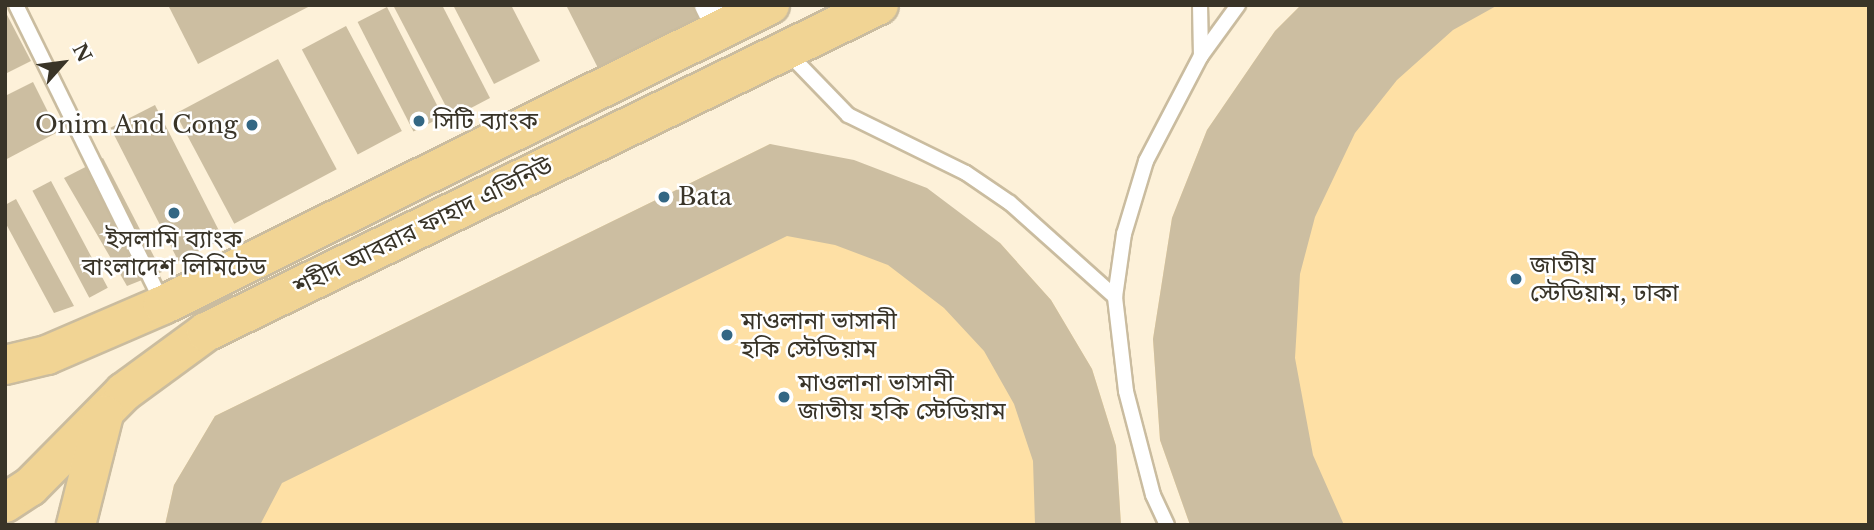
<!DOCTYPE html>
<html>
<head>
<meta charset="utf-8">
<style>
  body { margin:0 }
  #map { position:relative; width:1874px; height:530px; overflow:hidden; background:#fdf1d9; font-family:"Libre Baskerville","Noto Sans Bengali",serif }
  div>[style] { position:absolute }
  .green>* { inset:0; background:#fee0a5 }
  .building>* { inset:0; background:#ccbea1; transform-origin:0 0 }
  .roads { filter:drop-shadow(2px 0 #cabc9f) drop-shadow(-2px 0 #cabc9f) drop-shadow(0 2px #cabc9f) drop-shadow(0 -2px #cabc9f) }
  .service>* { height:14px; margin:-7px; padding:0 7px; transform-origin:7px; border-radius:7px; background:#fff }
  .minor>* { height:26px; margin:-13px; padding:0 13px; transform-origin:13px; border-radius:13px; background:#fff }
  .primary>* { height:38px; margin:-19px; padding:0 19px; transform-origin:19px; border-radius:19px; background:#f1d494 }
  .dots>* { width:19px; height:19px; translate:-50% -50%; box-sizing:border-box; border:4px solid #fff; border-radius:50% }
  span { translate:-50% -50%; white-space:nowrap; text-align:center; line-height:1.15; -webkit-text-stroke:5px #fff; paint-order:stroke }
  .poi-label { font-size:24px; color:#393428 }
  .left { translate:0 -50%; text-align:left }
  .right { translate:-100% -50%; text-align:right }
  .street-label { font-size:24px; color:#393428 }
  .frame { position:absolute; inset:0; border:7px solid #393428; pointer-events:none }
  .north { position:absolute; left:28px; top:28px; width:70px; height:70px; -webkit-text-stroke:5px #fff; paint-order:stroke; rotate:62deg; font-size:19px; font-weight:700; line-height:28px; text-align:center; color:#393428 }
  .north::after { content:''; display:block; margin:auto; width:24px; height:32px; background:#393428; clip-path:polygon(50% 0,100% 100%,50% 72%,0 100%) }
</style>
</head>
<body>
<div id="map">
  <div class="green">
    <div style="clip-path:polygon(1301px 5px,1869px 5px,1869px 525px,1190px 525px,1160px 440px,1153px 339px,1172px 218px,1207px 130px,1275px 31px)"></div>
    <div style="clip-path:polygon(770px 144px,1000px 243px,1051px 300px,1092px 369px,1116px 446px,1121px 525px,165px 525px,174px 485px,215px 416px)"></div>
  </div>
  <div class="building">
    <div style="clip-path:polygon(168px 5px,312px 5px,198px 64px)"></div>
    <div style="clip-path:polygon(393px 5px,442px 5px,490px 98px,452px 118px)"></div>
    <div style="clip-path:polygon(453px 5px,511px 5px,540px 61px,494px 84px)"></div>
    <div style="clip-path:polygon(566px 5px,712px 5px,715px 12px,599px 70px)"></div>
    <div style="clip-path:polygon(1301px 5px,1498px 5px,1453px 30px,1397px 80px,1355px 133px,1315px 217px,1300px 274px,1295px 358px,1313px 455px,1344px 525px,1190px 525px,1160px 440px,1153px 339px,1172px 218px,1207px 130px,1275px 31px)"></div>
    <div style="left:387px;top:7px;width:123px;height:33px;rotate:63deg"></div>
    <div style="clip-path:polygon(5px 11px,31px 61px,5px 74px)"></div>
    <div style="left:346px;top:26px;width:119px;height:50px;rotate:62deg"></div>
    <div style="left:278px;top:59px;width:125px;height:116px;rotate:62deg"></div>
    <div style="clip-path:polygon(33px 82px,58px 132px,5px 160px,5px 96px)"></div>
    <div style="left:155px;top:105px;width:150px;height:50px;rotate:63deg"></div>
    <div style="clip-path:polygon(770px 144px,854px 160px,927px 188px,1000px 243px,1051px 300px,1092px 369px,1116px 446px,1121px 525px,1035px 525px,1033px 461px,1014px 404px,984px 351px,944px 308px,888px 265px,835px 245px,787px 236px,282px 483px,260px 525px,165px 525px,174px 485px,215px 416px)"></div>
    <div style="clip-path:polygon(103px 158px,162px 272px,127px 286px,64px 178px)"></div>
    <div style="left:51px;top:181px;width:121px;height:21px;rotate:62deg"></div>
    <div style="clip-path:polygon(16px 199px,74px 306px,54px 313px,5px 222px,5px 205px)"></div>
  </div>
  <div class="roads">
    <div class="service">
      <div style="left:16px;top:5px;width:333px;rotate:63.8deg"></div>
      <div style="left:786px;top:51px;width:89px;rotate:45.9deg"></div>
      <div style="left:848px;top:115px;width:131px;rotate:26.2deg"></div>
      <div style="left:966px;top:173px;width:53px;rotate:34.3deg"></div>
      <div style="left:1010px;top:203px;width:141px;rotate:41.8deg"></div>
      <div style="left:1201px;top:56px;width:63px;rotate:-54deg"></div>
      <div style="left:1167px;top:525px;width:33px;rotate:-115deg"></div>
      <div style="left:1153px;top:495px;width:107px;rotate:-104.6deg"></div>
      <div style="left:1126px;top:391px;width:95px;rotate:-96.7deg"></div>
      <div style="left:1115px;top:297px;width:64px;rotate:-81.9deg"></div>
      <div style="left:1124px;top:234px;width:76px;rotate:-73.2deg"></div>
      <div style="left:1146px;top:161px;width:119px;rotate:-62.4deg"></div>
      <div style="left:1201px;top:56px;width:51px;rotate:-91.1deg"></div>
    </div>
    <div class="minor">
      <div style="left:708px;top:5px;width:25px;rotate:64deg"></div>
    </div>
    <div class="primary">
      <div style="left:5px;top:365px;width:43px;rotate:-13.4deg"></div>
      <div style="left:47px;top:355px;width:126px;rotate:-23.3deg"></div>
      <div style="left:163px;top:305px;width:677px;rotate:-26.3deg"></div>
      <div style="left:5px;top:503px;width:30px;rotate:-33deg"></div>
      <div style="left:30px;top:487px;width:134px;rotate:-45.3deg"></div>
      <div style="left:124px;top:392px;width:102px;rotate:-36.2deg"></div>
      <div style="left:206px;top:332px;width:748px;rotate:-25.91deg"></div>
      <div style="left:76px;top:525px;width:114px;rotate:-75.8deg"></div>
    </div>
  </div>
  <div class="dots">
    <div style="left:419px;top:121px;background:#336784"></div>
    <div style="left:252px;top:125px;background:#336784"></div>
    <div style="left:664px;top:197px;background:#336784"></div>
    <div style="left:174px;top:213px;background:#336784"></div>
    <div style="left:1516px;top:279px;background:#336784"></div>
    <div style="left:727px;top:335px;background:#336784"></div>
    <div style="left:784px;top:397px;background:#336784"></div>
  </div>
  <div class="poi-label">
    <span class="left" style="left:433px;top:121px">সিটি ব্যাংক</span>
    <span class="right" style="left:238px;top:125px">Onim And Cong</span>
    <span class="left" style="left:678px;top:197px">Bata</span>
    <span style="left:174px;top:253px">ইসলামি ব্যাংক<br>বাংলাদেশ লিমিটেড</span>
    <span class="left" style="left:1530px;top:279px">জাতীয়<br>স্টেডিয়াম, ঢাকা</span>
    <span class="left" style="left:741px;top:335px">মাওলানা ভাসানী<br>হকি স্টেডিয়াম</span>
    <span class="left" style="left:798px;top:397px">মাওলানা ভাসানী<br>জাতীয় হকি স্টেডিয়াম</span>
  </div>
  <div class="street-label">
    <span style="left:423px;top:226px;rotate:-26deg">শহীদ আবরার ফাহাদ এভিনিউ</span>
  </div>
  <div class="frame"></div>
  <div class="north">N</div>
</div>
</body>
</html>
